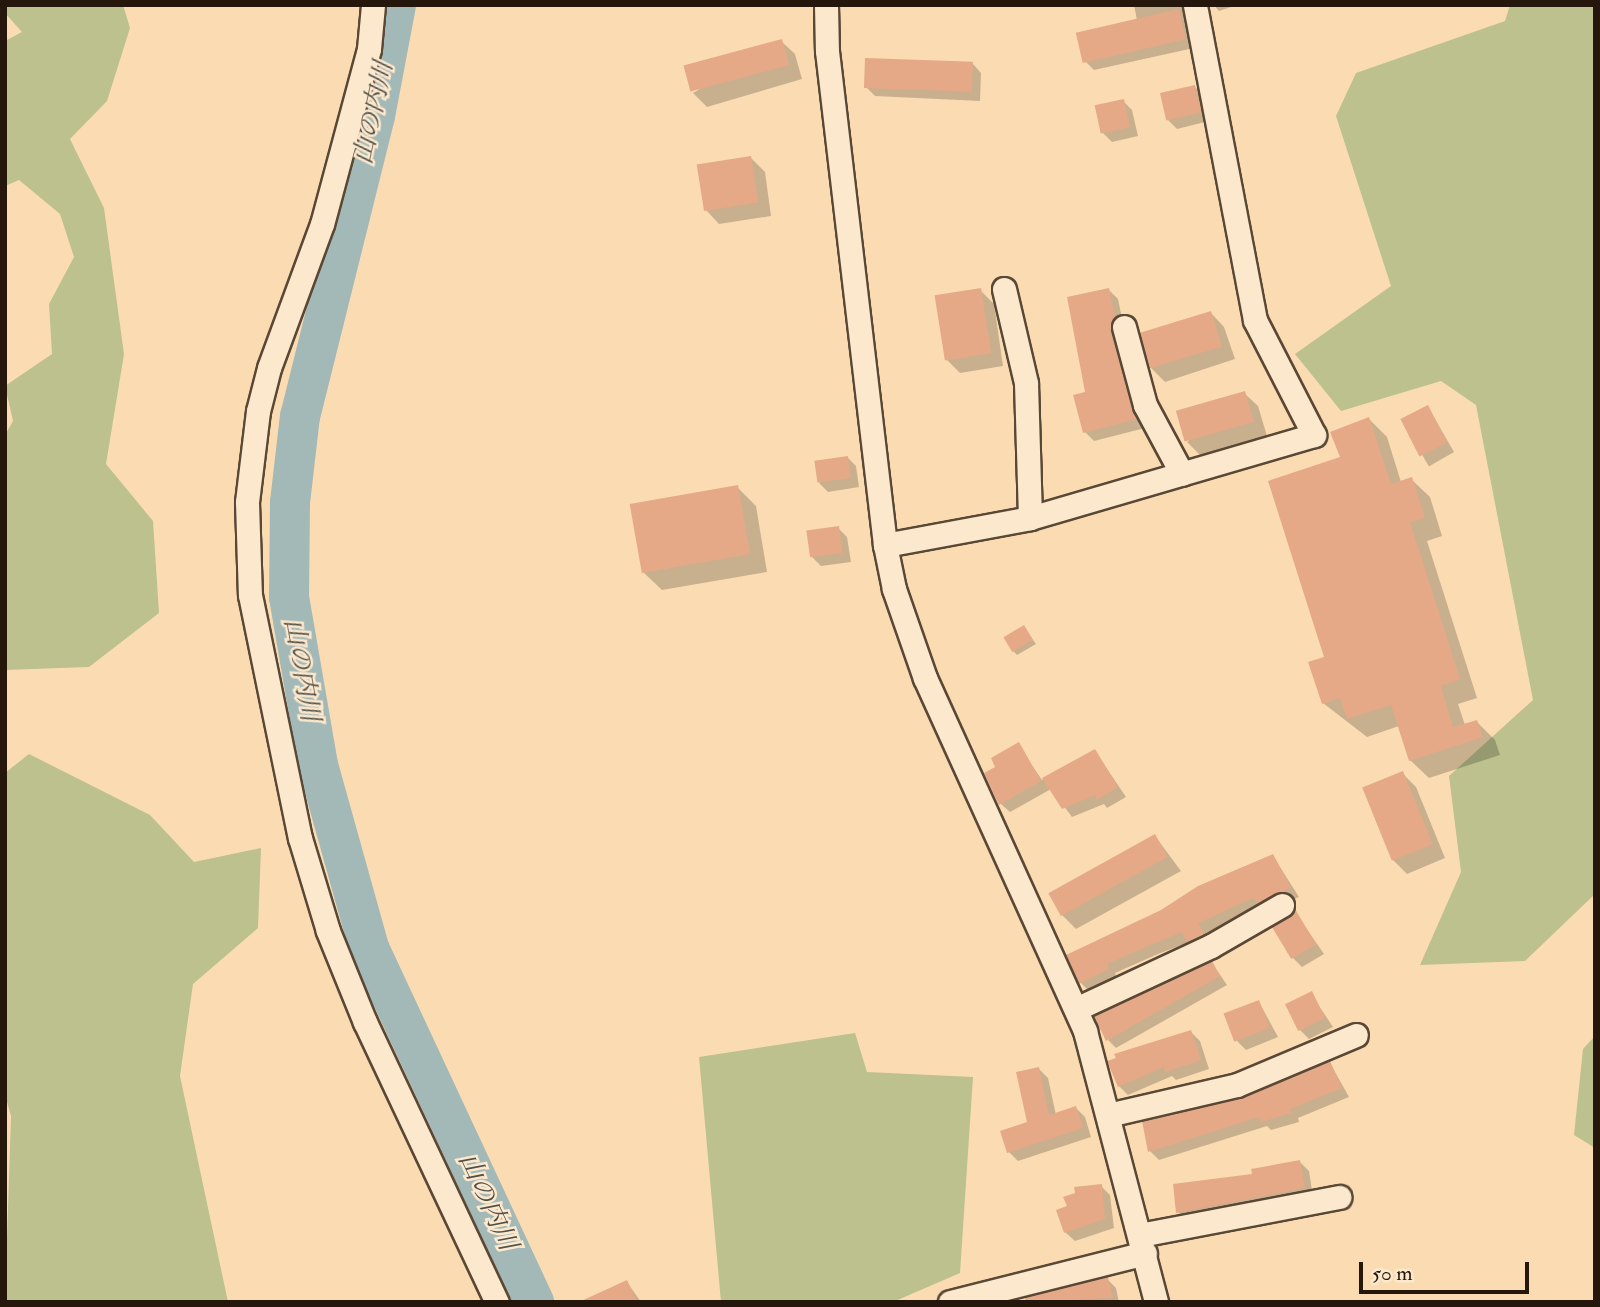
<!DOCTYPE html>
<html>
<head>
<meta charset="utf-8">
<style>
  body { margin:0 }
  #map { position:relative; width:1600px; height:1307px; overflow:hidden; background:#fbdcb2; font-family:"IM FELL Double Pica","Noto Serif JP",serif }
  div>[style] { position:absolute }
  .green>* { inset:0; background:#bcc18e }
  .shadow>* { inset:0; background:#0003; transform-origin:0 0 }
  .river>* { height:40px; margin:-20px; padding:0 20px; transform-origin:20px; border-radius:20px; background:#a3b9b7 }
  .building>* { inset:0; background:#e5a988; transform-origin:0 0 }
  .roads { filter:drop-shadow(2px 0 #5a4836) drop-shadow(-2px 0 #5a4836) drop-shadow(0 2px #5a4836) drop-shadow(0 -2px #5a4836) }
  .minor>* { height:23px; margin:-11.5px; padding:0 11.5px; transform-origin:11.5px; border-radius:11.5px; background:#fce8cd }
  span { translate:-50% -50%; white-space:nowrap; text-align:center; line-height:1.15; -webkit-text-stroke:5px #fce8cd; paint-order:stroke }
  .water-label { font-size:26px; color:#515048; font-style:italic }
  .frame { position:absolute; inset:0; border:7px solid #25170c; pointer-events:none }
  .scale { position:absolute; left:1359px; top:1262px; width:170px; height:32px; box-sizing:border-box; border:4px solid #25170c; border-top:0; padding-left:9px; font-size:21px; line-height:24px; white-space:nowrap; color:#25170c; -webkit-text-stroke:5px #fce8cd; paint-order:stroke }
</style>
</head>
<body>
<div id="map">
  <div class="green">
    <div style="clip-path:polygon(5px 5px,123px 5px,130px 28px,107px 101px,70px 139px,104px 208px,124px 354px,106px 464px,153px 521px,159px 613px,89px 667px,5px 670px,5px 435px,13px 421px,5px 386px,52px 354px,49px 304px,74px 257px,60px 214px,19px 180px,5px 186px,5px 41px,22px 32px,5px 13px)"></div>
    <div style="clip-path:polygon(1510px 5px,1595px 5px,1595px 894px,1525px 961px,1420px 965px,1461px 872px,1449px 776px,1533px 700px,1476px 405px,1441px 381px,1341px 411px,1295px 354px,1391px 286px,1336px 116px,1356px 73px,1505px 21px)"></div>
    <div style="clip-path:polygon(29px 754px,150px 815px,194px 862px,261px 848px,258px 928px,193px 984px,180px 1076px,228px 1302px,5px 1302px,11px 1116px,5px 1095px,5px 773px)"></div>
    <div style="clip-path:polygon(855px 1033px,867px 1072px,973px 1077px,960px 1273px,893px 1302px,721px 1302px,699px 1057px)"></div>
    <div style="clip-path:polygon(1595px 1036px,1595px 1148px,1574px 1135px,1583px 1049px)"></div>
  </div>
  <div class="shadow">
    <div style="clip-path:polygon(1134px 5px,1195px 5px,1194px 48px,1094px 70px,1085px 61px,1137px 20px)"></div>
    <div style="clip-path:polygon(1214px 5px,1237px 5px,1219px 11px)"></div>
    <div style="clip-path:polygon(781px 41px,795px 54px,802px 79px,707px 107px,693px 93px)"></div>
    <div style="clip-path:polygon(973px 64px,981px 73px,980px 101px,875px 96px,866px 87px)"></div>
    <div style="clip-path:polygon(1195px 87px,1204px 96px,1209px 121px,1177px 129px,1168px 120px)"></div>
    <div style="clip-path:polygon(1123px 101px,1132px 110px,1138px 136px,1112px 142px,1103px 133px)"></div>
    <div style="clip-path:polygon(751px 158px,765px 172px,771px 216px,719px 224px,706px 210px)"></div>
    <div style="clip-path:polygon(980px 290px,994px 304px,1003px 366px,960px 373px,946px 359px)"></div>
    <div style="clip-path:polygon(1109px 290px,1118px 299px,1145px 428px,1094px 441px,1085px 432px,1087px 394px)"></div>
    <div style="clip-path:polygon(1211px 313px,1224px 327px,1235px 359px,1165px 382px,1151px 368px)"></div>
    <div style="clip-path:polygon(1244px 393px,1258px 406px,1267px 436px,1201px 456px,1187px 442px)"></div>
    <div style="left:1428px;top:407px;width:52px;height:29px;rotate:60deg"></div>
    <div style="clip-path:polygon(1369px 419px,1387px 437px,1401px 482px,1411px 479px,1430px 497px,1442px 536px,1427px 541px,1477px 698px,1458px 704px,1465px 725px,1477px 722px,1495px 740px,1500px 755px,1429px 778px,1410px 760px,1399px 726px,1367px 737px,1323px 703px,1342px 458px)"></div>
    <div style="clip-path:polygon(847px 457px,856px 466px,859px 487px,828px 492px,819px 483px)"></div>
    <div style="clip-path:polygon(737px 487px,756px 506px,767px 572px,662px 590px,643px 572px)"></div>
    <div style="clip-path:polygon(838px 528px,847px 537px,851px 562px,821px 566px,812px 557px)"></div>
    <div style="clip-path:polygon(1024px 627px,1036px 644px,1017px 655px,1013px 651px)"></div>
    <div style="clip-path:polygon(1018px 745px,1042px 780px,1095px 751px,1126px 797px,1107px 808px,1104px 804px,1072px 817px,1051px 789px,1010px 812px,1001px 804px,998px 767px)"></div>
    <div style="clip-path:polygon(1402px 773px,1416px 787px,1445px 858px,1407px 874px,1393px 860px)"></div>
    <div style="clip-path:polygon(1155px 836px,1181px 871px,1076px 929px,1062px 915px)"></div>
    <div style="clip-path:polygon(1273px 856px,1299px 897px,1267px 911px,1262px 906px,1206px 933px,1211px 943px,1197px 950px,1189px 942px,1158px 954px,1115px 973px,1117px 978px,1090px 992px,1081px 983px,1068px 956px)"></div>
    <div style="clip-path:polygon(1295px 912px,1324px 954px,1302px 967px,1293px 958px)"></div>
    <div style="clip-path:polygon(1212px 963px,1227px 985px,1116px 1048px,1108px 1040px)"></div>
    <div style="clip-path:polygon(1311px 994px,1333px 1027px,1309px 1039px,1300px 1030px)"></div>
    <div style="clip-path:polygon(1259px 1002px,1278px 1037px,1246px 1050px,1237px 1041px)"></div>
    <div style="clip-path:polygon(1191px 1032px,1200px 1041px,1209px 1069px,1176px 1080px,1172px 1076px,1128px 1095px,1119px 1086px)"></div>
    <div style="clip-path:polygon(1330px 1063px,1349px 1097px,1298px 1118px,1299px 1122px,1271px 1130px,1267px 1126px,1159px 1160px,1150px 1151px,1241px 1100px)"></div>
    <div style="clip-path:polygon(1039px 1069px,1048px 1078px,1056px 1115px,1076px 1108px,1085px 1117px,1091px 1137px,1018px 1161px,1009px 1152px,1029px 1124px)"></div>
    <div style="clip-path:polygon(1300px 1162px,1309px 1171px,1313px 1197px,1187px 1221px,1178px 1212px,1254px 1176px)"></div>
    <div style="clip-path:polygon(1101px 1186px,1110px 1195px,1114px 1228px,1075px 1241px,1066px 1233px,1058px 1211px)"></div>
    <div style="clip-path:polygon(1107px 1279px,1116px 1288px,1119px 1302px,1056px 1302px,1053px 1292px)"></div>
    <div style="clip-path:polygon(627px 1282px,641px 1302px,583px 1302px)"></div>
  </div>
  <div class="river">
    <div style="left:396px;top:5px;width:113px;rotate:100.7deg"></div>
    <div style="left:375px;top:116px;width:309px;rotate:104deg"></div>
    <div style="left:300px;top:416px;width:87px;rotate:96.6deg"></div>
    <div style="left:290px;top:502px;width:95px;rotate:90.6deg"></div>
    <div style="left:289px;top:597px;width:170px;rotate:80.2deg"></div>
    <div style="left:318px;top:765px;width:190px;rotate:74.4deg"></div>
    <div style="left:369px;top:948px;width:391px;rotate:65deg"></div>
  </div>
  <div class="building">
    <div style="left:1179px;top:9px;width:31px;height:106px;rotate:77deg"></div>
    <div style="left:782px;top:39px;width:27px;height:102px;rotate:75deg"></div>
    <div style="left:865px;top:58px;width:108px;height:30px;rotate:2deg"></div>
    <div style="left:1195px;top:85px;width:28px;height:36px;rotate:77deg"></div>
    <div style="left:1124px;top:99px;width:29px;height:30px;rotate:78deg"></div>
    <div style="left:751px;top:156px;width:47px;height:55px;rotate:81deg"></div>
    <div style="left:981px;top:288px;width:66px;height:47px;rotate:81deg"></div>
    <div style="clip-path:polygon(1109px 288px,1115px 317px,1110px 331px,1137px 419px,1083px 433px,1073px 395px,1085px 392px,1067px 297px)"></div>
    <div style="left:1211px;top:311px;width:37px;height:75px;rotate:73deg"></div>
    <div style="left:1245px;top:391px;width:32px;height:72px;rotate:74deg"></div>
    <div style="left:1428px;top:405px;width:42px;height:31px;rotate:63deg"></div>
    <div style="clip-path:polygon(1369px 417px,1391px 484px,1412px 477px,1425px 518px,1410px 522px,1460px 679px,1441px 686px,1453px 727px,1477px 720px,1483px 737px,1409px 761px,1391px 705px,1347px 719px,1340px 698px,1322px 704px,1308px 662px,1324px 657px,1268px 481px,1340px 457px,1330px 432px)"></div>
    <div style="left:848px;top:456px;width:22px;height:34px;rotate:82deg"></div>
    <div style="left:738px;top:485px;width:70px;height:110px;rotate:80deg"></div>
    <div style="left:839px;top:526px;width:27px;height:33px;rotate:82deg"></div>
    <div style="left:1024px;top:625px;width:17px;height:24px;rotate:59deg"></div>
    <div style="clip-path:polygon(1019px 742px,1041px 781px,999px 805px,984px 773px,995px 767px,991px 758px)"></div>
    <div style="clip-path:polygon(1095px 749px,1118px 787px,1097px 800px,1095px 795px,1062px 809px,1042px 778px)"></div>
    <div style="left:1403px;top:771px;width:79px;height:44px;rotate:68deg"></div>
    <div style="left:1155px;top:834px;width:26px;height:122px;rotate:61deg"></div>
    <div style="clip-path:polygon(1273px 854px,1291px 888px,1257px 903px,1253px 898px,1198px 923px,1204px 934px,1187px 942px,1182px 932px,1148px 946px,1107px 964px,1109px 969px,1079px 984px,1066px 955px,1161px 910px,1198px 886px)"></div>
    <div style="left:1295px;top:909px;width:41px;height:29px;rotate:59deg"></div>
    <div style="clip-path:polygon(1212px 961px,1220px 976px,1106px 1041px,1094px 1016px)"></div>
    <div style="left:1312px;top:991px;width:30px;height:30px;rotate:64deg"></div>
    <div style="left:1259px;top:1000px;width:30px;height:38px;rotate:69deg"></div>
    <div style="clip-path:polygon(1191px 1030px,1201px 1060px,1165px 1072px,1164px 1067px,1118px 1087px,1107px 1061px,1116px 1058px,1114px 1054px)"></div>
    <div style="clip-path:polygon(1330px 1061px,1342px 1088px,1290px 1109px,1291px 1113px,1261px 1122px,1259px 1117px,1148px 1152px,1142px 1121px,1240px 1099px)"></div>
    <div style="clip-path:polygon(1039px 1067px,1049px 1115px,1076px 1106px,1083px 1128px,1007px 1153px,1000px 1131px,1027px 1122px,1016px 1072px)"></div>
    <div style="clip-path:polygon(1300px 1160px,1305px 1188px,1176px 1213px,1173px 1184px,1252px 1174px,1251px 1169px)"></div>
    <div style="clip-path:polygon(1102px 1184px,1105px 1219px,1064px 1233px,1056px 1210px,1067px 1206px,1063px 1197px,1075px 1193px,1074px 1187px)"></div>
    <div style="clip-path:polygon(1108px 1277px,1113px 1298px,1026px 1302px,1025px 1298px)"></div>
    <div style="clip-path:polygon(627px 1280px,637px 1302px,579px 1302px)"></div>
  </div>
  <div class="roads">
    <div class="minor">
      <div style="left:373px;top:5px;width:44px;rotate:95.2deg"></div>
      <div style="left:369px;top:49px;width:181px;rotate:105deg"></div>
      <div style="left:322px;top:224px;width:153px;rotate:110.2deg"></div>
      <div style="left:269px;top:368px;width:44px;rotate:104.3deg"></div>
      <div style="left:258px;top:411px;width:92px;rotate:96.9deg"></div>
      <div style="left:247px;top:502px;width:93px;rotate:88.2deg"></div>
      <div style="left:250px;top:595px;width:248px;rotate:78.4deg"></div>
      <div style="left:300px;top:838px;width:97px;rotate:73.2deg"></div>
      <div style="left:328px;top:931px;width:98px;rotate:67.9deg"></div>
      <div style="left:365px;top:1022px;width:310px;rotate:64.8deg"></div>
      <div style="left:826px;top:5px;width:46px;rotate:88.8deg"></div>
      <div style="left:827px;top:51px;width:497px;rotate:83.3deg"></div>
      <div style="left:885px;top:545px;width:45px;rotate:78.4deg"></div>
      <div style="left:894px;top:589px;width:94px;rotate:70.8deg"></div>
      <div style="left:925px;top:678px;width:388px;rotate:65.6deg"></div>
      <div style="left:1085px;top:1031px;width:280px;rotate:75.3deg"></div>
      <div style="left:1004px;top:289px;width:97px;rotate:76.8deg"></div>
      <div style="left:1026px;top:383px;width:135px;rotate:88.3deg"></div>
      <div style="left:1124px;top:327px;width:81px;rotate:74.9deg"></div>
      <div style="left:1145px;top:405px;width:78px;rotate:61.8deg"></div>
      <div style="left:885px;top:545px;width:147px;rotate:-10.5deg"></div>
      <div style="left:1030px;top:518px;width:296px;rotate:-16.3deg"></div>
      <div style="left:1314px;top:435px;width:129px;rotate:-117.2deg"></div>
      <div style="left:1255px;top:320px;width:321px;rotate:-100.8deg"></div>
      <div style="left:1076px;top:1009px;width:149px;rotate:-25deg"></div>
      <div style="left:1211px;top:946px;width:82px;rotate:-30deg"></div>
      <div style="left:1108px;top:1115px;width:132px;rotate:-13.1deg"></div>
      <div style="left:1237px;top:1085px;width:129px;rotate:-22.8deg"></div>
      <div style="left:1140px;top:1235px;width:203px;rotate:-10.8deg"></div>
      <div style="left:950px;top:1302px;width:201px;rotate:-14.1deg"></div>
    </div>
  </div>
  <div class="water-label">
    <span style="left:374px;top:113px;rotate:-78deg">山の内川</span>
    <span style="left:301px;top:670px;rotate:80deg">山の内川</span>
    <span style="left:487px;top:1202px;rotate:65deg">山の内川</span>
  </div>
  <div class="frame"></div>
  <div class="scale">50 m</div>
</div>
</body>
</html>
